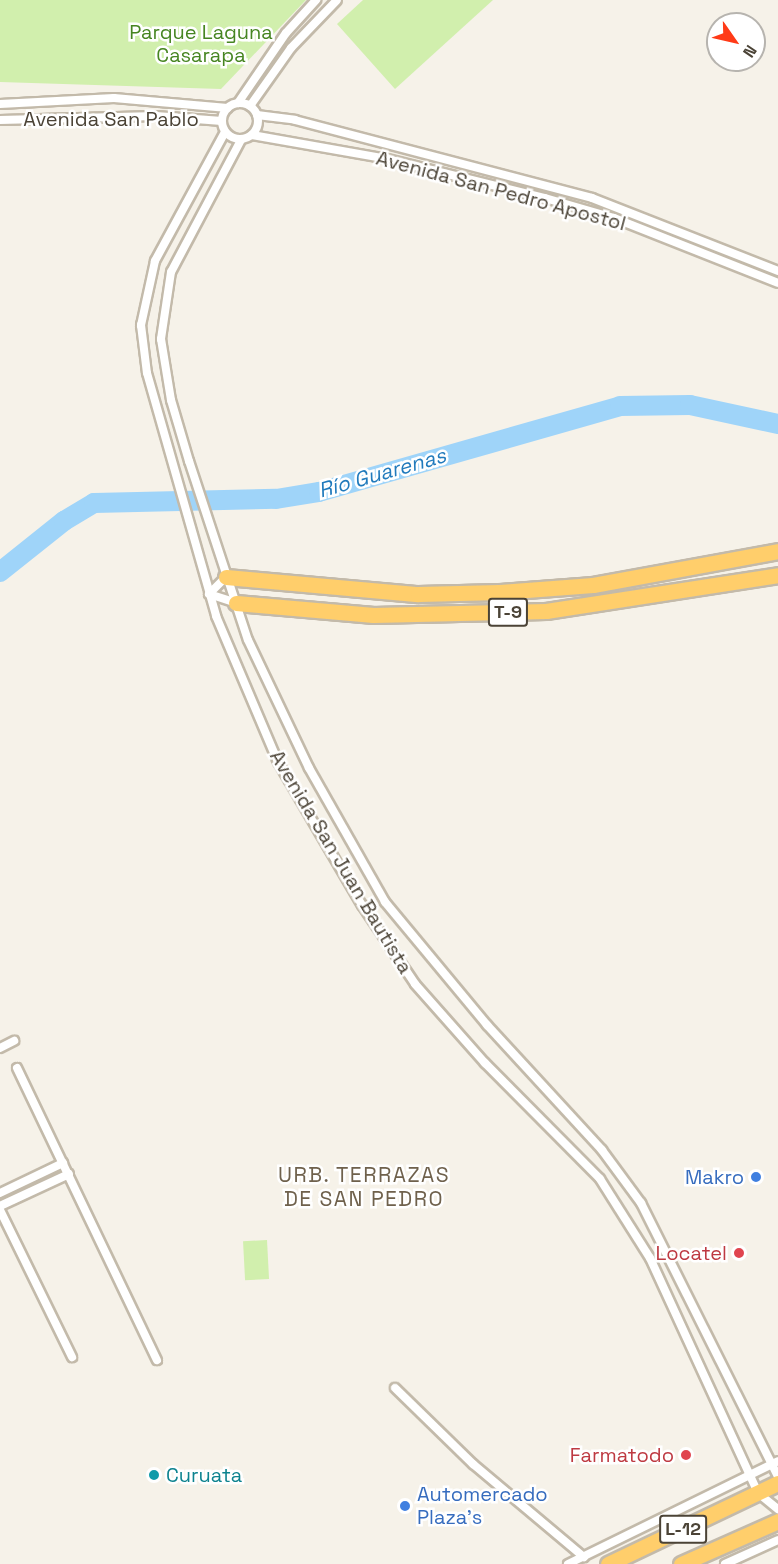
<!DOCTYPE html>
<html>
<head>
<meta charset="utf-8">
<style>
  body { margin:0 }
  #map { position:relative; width:778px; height:1564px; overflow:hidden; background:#f6f2e9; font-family:"Space Grotesk",sans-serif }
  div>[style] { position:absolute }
  .green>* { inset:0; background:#d1efad; transform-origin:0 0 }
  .river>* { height:20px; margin:-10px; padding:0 10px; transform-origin:10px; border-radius:10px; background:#9fd4f9 }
  .roads { filter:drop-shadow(2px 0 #c3baaa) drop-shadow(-2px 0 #c3baaa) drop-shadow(0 2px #c3baaa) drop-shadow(0 -2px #c3baaa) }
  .street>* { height:8px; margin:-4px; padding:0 4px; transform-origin:4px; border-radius:4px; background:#fff }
  .street>.ring { margin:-4px; padding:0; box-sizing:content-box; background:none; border:8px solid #fff; border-radius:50% }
  .highway>* { height:15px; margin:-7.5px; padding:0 7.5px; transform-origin:7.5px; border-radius:7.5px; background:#ffce6b }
  .dots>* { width:16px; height:16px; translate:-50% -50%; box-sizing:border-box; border:3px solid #fff; border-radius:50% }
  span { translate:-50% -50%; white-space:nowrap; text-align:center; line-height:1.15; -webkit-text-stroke:5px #fff; paint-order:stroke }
  .shield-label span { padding:2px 4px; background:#fff; border:2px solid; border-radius:4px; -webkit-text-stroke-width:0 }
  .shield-label { font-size:18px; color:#4b4336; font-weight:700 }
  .park-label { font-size:20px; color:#468521 }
  .street-label { font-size:20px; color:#4b4336 }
  .shop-label { font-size:20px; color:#366cbe }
  .right { translate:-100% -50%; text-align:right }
  .left { translate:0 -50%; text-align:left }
  .health-label { font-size:20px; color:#be3a42 }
  .culture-label { font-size:20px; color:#0d838f }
  .water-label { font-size:21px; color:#207abc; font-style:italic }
  .neighbourhood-label { font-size:21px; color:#6f614c; letter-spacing:1.5px }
  .north { position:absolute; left:706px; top:12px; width:60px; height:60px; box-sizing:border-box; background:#fff; border:2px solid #b7b4af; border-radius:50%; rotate:124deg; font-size:16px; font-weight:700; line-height:24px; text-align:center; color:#4b4336 }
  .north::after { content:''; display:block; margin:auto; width:21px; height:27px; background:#ff3a17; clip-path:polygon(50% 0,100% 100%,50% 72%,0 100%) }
</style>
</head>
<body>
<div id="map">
  <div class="green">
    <div style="clip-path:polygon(0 0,306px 0,221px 89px,0 82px)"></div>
    <div style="clip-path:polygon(363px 0,493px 0,395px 89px,337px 24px)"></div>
    <div style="left:267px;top:1240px;width:39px;height:24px;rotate:87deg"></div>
  </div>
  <div class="river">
    <div style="left:0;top:572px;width:82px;rotate:-38.6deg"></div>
    <div style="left:64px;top:521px;width:35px;rotate:-31deg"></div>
    <div style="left:94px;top:503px;width:182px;rotate:-1.3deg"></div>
    <div style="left:276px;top:499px;width:44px;rotate:-9.2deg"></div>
    <div style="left:319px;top:492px;width:313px;rotate:-15.9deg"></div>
    <div style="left:620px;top:406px;width:70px;rotate:-0.8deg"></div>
    <div style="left:690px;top:405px;width:90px;rotate:12.2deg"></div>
  </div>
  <div class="roads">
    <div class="street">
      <div class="ring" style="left:222px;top:103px;width:28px;height:28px"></div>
      <div style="left:238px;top:103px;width:85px;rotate:-55.6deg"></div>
      <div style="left:286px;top:33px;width:45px;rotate:-47.7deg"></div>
      <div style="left:0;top:104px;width:114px;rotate:-3deg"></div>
      <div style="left:114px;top:98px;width:114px;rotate:5deg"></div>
      <div style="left:250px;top:106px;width:71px;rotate:-54.7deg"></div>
      <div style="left:291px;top:48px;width:66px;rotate:-46.2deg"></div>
      <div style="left:257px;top:115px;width:38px;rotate:7deg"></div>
      <div style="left:295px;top:120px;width:307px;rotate:14.7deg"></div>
      <div style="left:592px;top:198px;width:200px;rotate:21.4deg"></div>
      <div style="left:0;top:120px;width:156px;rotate:-1.5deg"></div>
      <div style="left:156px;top:116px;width:66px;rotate:4.3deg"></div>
      <div style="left:225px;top:132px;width:147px;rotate:118.5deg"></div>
      <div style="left:155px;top:261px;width:66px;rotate:102.3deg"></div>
      <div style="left:141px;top:325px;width:48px;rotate:82.9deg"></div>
      <div style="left:147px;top:373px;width:253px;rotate:74.1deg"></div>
      <div style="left:216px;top:616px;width:159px;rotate:67deg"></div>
      <div style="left:278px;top:762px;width:166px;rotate:59.6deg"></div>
      <div style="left:362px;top:905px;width:95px;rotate:56.1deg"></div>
      <div style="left:415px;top:984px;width:106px;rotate:48.5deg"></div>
      <div style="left:485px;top:1063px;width:163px;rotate:45.2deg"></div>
      <div style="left:600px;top:1179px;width:93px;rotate:57.7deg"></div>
      <div style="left:650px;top:1258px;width:259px;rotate:65.3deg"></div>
      <div style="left:758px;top:1493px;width:26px;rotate:39deg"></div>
      <div style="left:252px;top:135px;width:133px;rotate:10deg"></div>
      <div style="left:383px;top:158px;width:167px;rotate:13.9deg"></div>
      <div style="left:545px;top:198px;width:72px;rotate:16.2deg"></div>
      <div style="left:614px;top:218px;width:176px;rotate:21.6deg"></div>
      <div style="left:241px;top:140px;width:149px;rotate:117.9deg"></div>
      <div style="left:171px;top:272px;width:68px;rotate:98.5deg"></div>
      <div style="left:161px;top:339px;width:62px;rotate:80.7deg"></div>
      <div style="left:171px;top:400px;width:64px;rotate:73.6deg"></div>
      <div style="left:189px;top:461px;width:188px;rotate:71.8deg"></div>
      <div style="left:248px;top:640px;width:142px;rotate:64.5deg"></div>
      <div style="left:309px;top:768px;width:154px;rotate:60.4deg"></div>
      <div style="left:385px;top:902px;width:160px;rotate:50.3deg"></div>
      <div style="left:487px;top:1025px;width:170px;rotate:47.4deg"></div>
      <div style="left:602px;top:1150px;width:66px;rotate:53.7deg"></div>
      <div style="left:641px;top:1203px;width:305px;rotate:63.4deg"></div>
      <div style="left:209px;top:594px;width:28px;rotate:18deg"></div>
      <div style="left:209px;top:594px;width:24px;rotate:-45deg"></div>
      <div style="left:0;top:1048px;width:16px;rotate:-27deg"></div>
      <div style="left:17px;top:1068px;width:324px;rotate:64.4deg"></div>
      <div style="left:0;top:1193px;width:70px;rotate:-25.5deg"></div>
      <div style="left:0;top:1206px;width:76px;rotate:-24.9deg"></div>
      <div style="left:0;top:1210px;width:164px;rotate:63.9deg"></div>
      <div style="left:395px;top:1388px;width:109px;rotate:44.3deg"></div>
      <div style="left:473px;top:1464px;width:145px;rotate:40deg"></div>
      <div style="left:568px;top:1564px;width:234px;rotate:-26.1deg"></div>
      <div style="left:725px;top:1564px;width:58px;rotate:-24.4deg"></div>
    </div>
    <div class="highway">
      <div style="left:226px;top:577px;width:193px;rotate:5.1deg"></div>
      <div style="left:418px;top:594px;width:82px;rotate:-1.4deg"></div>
      <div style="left:500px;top:592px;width:93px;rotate:-4.3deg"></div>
      <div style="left:593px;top:585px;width:188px;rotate:-10.4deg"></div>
      <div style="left:236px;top:603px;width:138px;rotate:5deg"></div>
      <div style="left:373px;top:615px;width:173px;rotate:-1.3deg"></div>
      <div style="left:546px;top:611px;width:235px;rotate:-8.8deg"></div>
      <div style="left:608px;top:1564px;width:188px;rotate:-25.5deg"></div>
      <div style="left:681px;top:1564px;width:106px;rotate:-23.9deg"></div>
    </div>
  </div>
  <div class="dots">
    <div style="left:756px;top:1177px;background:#3f7fe0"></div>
    <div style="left:739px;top:1253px;background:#e0444e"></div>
    <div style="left:686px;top:1455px;background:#e0444e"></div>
    <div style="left:154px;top:1475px;background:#0f9aa8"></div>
    <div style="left:405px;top:1506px;background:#3f7fe0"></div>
  </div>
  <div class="shield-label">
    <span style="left:508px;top:612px">T-9</span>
    <span style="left:683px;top:1529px">L-12</span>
  </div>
  <div class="park-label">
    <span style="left:201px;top:44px">Parque Laguna<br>Casarapa</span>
  </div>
  <div class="street-label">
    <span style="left:111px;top:119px">Avenida San Pablo</span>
    <span style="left:501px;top:191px;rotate:15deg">Avenida San Pedro Apostol</span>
    <span style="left:341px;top:862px;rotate:59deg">Avenida San Juan Bautista</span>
  </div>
  <div class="shop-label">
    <span class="right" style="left:744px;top:1177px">Makro</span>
    <span class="left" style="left:417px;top:1506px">Automercado<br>Plaza's</span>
  </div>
  <div class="health-label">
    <span class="right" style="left:727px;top:1253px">Locatel</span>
    <span class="right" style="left:674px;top:1455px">Farmatodo</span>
  </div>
  <div class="culture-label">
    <span class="left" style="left:166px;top:1475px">Curuata</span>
  </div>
  <div class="water-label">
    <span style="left:382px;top:473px;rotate:-16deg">Río Guarenas</span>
  </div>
  <div class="neighbourhood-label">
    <span style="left:364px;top:1187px">URB. TERRAZAS<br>DE SAN PEDRO</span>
  </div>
  <div class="north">N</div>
</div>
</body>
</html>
